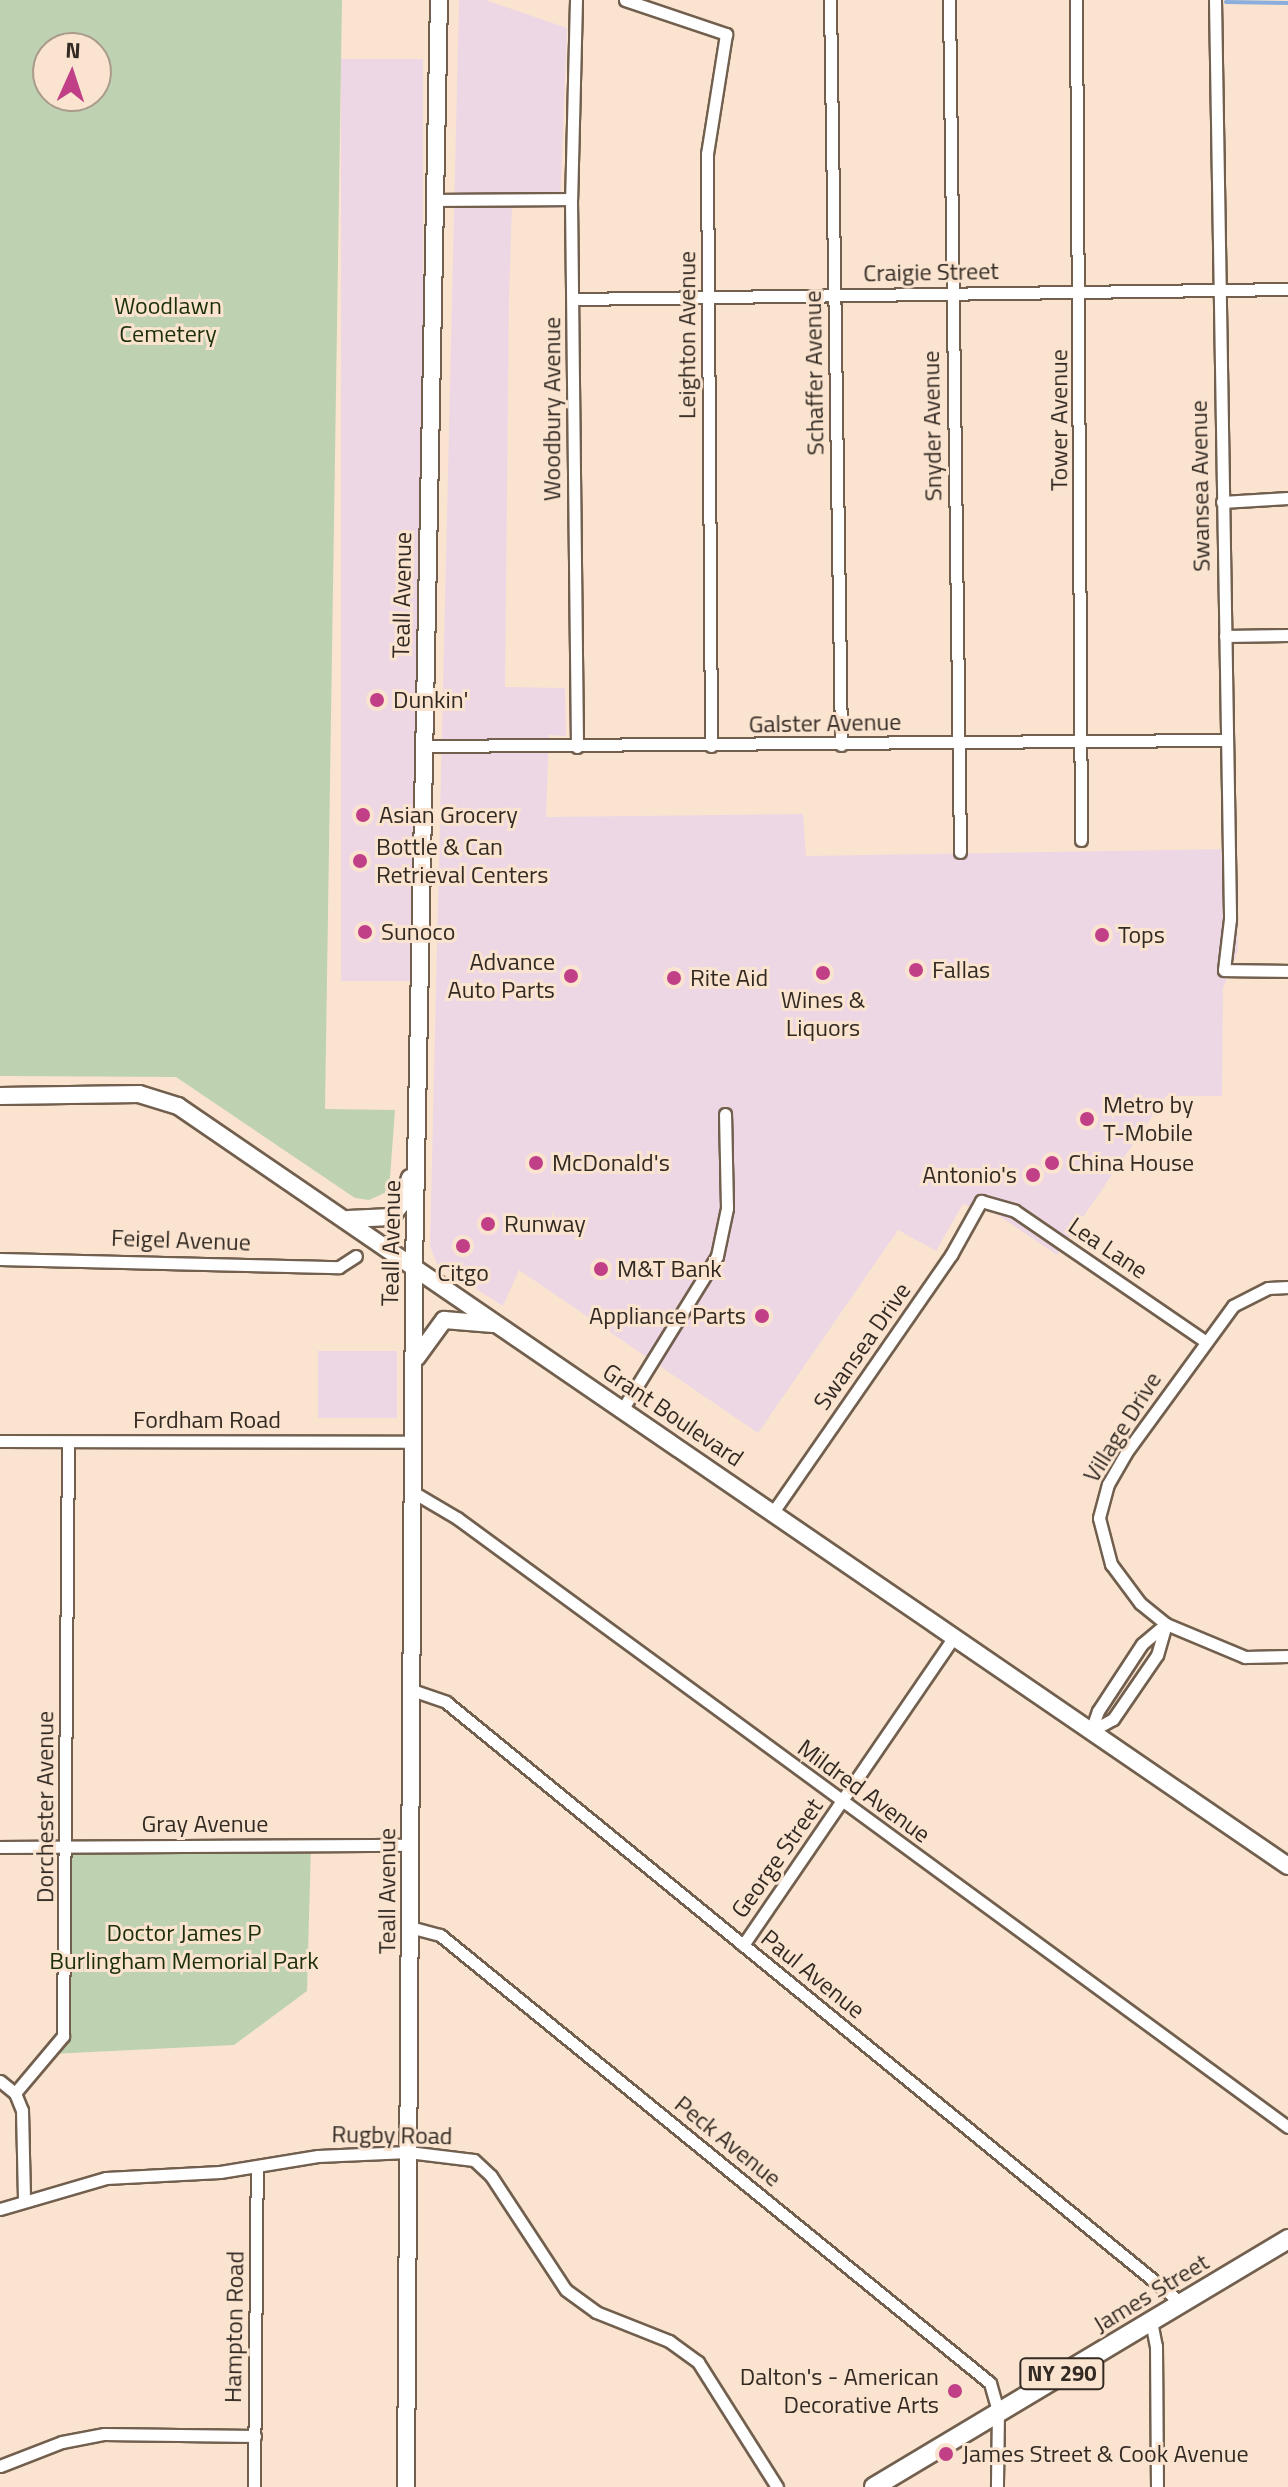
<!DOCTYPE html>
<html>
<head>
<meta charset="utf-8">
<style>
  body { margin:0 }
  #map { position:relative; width:1288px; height:2487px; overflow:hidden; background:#fae4d0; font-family:"Titillium Web",sans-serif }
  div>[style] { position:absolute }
  .commercial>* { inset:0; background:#edd7e4; transform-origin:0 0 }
  .green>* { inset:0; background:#bed2b1 }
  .stream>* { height:4px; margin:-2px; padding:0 2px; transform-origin:2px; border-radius:2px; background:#8aaedd }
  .roads { filter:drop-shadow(2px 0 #725f4e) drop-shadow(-2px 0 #725f4e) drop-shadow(0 2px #725f4e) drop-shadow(0 -2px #725f4e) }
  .street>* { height:11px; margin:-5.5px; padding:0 5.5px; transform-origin:5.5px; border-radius:5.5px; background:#fff }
  .secondary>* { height:16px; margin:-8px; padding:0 8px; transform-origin:8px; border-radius:8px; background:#fff }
  .primary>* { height:18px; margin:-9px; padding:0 9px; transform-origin:9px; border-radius:9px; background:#fff }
  .dots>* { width:22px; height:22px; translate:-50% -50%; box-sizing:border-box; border:4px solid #fae4d0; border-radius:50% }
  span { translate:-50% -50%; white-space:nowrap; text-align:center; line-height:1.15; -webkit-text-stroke:6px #fae4d0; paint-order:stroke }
  .shield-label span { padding:2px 6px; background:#fae4d0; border:2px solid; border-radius:6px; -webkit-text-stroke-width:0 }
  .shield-label { font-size:22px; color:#332a23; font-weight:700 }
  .street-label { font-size:24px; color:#332a23 }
  .park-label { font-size:24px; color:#1b2f0a }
  .poi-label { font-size:24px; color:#332a23 }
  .left { translate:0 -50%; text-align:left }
  .right { translate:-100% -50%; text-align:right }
  .north { position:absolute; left:32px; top:32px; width:80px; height:80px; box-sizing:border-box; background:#fae4d0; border:2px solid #aa9a8b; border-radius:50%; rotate:3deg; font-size:22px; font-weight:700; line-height:32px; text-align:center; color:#332a23 }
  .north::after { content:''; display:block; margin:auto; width:28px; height:36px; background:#c13f86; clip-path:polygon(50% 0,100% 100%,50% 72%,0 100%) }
</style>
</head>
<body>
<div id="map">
  <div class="commercial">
    <div style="clip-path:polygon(459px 0,485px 0,567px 28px,560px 208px,512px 206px,509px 297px,505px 687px,565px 688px,566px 736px,549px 735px,546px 817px,803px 814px,806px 856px,1234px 849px,1238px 950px,1223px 988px,1222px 1096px,1166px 1096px,1057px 1255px,998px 1215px,963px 1204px,936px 1251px,898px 1230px,758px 1433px,519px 1270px,503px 1306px,437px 1264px,430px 1246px)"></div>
    <div style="left:341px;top:59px;width:82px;height:922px"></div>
    <div style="left:397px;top:1351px;width:67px;height:79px;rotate:90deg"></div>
  </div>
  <div class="green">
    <div style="clip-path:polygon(evenodd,0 0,342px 0,325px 1109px,395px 1110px,389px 1191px,369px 1200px,355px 1198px,176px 1077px,0 1076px,0 0,96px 48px,96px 96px,48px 96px,48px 48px,96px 48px)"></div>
    <div style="clip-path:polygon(311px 1845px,307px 1991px,234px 2045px,51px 2054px,60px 2043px,67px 1847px)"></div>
  </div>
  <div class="stream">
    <div style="left:1226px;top:2px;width:62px;rotate:0.9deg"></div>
  </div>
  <div class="roads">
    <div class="street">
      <div style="left:576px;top:0;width:199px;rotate:91.4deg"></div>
      <div style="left:571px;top:199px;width:548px;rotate:89.37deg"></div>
      <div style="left:625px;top:0;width:107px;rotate:18.6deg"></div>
      <div style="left:726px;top:34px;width:121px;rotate:99deg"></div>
      <div style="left:707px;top:154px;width:592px;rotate:89.61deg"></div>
      <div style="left:830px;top:0;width:745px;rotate:89.15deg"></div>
      <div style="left:949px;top:0;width:852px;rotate:89.26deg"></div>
      <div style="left:1076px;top:0;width:840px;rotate:89.66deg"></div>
      <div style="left:1215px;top:0;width:919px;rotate:89.06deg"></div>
      <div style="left:1230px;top:919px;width:51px;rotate:96.7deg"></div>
      <div style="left:1224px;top:970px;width:64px;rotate:0.9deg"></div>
      <div style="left:435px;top:200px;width:136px;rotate:-0.4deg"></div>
      <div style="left:574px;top:299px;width:714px;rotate:-0.8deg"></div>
      <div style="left:1222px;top:502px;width:66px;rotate:-3.5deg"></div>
      <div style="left:1225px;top:636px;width:63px;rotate:-0.9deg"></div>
      <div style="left:423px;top:746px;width:804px;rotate:-0.43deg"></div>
      <div style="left:0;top:1259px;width:339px;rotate:1.4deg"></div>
      <div style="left:339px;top:1267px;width:20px;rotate:-33deg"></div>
      <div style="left:1288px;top:1287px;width:20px;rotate:177deg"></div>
      <div style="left:1268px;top:1288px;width:39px;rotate:153deg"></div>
      <div style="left:1233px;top:1306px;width:182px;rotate:126.1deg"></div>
      <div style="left:1126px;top:1453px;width:36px;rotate:120deg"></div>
      <div style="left:1108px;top:1484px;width:35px;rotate:105deg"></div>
      <div style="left:1099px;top:1518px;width:48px;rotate:75.4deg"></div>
      <div style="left:1111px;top:1564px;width:49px;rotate:53.4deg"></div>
      <div style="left:1140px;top:1603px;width:33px;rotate:39deg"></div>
      <div style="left:1166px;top:1624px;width:86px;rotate:22.7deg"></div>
      <div style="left:1245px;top:1657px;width:43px;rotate:-1.3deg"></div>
      <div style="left:622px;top:1410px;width:181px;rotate:-58.3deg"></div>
      <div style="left:717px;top:1256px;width:49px;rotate:-78.2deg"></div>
      <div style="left:727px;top:1208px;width:94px;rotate:-91.2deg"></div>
      <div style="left:0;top:1441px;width:414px;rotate:0.1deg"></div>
      <div style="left:413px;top:1492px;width:51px;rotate:30.6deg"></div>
      <div style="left:457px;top:1518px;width:1030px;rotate:36.24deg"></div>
      <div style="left:773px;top:1512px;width:313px;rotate:-55.3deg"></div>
      <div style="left:951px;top:1255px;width:62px;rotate:-60.9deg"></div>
      <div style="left:981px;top:1201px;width:35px;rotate:16deg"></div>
      <div style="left:1015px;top:1211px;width:230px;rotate:34.4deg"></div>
      <div style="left:1166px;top:1624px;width:32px;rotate:106deg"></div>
      <div style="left:1157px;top:1655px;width:78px;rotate:124.5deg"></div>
      <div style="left:1113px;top:1719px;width:25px;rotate:151deg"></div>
      <div style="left:1091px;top:1731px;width:21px;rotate:-71deg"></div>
      <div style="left:1098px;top:1711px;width:80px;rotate:-56.7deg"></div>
      <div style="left:1142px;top:1644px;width:31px;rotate:-40deg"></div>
      <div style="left:412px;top:1690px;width:36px;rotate:19deg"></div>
      <div style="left:446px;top:1702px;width:949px;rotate:39.27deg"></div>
      <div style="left:0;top:1847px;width:411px;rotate:-0.3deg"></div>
      <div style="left:410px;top:1927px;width:31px;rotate:15deg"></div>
      <div style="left:440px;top:1935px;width:709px;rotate:39.16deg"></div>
      <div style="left:990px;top:2383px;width:29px;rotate:74deg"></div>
      <div style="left:998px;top:2411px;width:76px;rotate:90.8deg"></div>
      <div style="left:743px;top:1945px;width:373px;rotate:-55.6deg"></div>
      <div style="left:0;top:2081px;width:19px;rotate:39deg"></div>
      <div style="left:15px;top:2093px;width:18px;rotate:68deg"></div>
      <div style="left:22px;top:2110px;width:90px;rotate:88.7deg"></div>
      <div style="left:15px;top:2093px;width:75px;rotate:-49.9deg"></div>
      <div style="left:63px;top:2036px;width:594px;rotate:-89.52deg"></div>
      <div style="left:0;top:2209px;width:110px;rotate:-16.3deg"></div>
      <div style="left:106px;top:2178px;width:114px;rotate:-3deg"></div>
      <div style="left:220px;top:2172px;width:99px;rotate:-9.3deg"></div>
      <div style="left:318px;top:2156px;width:90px;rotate:-2.5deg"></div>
      <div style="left:408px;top:2152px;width:66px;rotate:6.9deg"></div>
      <div style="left:474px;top:2160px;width:23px;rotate:43deg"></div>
      <div style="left:491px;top:2176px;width:136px;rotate:56.7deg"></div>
      <div style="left:566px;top:2290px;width:37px;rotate:36deg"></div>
      <div style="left:596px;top:2312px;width:79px;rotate:21.7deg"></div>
      <div style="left:669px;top:2341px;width:36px;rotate:36deg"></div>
      <div style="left:698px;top:2362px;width:148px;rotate:57.7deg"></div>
      <div style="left:1151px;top:2321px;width:25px;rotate:79deg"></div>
      <div style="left:1156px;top:2346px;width:141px;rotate:89.6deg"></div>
      <div style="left:0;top:2466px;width:66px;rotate:-21.2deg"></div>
      <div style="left:62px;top:2442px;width:43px;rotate:-10.8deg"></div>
      <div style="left:104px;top:2434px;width:151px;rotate:0.8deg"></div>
      <div style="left:254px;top:2487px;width:320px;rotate:-89.5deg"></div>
    </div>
    <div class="secondary">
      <div style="left:0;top:1096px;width:139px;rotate:-0.8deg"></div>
      <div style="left:139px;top:1094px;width:41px;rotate:17.1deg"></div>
      <div style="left:178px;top:1106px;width:1345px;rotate:34.4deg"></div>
      <div style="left:348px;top:1219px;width:43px;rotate:-2.7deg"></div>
      <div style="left:391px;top:1217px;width:19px;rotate:-51deg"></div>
      <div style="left:403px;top:1202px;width:25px;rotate:-74deg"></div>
      <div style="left:417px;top:1357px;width:46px;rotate:-53.9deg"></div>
      <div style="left:444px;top:1320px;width:49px;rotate:4.7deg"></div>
      <div style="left:406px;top:2487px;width:1221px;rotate:-89.62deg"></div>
      <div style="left:414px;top:1266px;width:1266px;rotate:-88.87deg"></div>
    </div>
    <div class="primary">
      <div style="left:874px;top:2487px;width:483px;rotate:-30.9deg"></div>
    </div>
  </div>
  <div class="dots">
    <div style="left:377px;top:700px;background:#c13f86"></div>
    <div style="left:363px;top:815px;background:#c13f86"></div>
    <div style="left:360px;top:861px;background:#c13f86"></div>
    <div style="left:365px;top:932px;background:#c13f86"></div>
    <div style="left:1102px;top:935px;background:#c13f86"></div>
    <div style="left:916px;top:970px;background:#c13f86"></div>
    <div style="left:823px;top:973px;background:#c13f86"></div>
    <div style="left:571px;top:976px;background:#c13f86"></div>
    <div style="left:674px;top:978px;background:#c13f86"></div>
    <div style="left:1087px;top:1119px;background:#c13f86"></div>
    <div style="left:536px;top:1163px;background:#c13f86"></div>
    <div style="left:1052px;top:1163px;background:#c13f86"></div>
    <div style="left:1033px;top:1175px;background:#c13f86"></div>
    <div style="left:488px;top:1224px;background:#c13f86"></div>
    <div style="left:463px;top:1246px;background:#c13f86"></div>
    <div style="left:601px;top:1269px;background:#c13f86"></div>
    <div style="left:762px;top:1316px;background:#c13f86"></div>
    <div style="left:955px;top:2391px;background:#c13f86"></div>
    <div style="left:946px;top:2454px;background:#c13f86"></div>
  </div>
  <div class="shield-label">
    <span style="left:1062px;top:2374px">NY 290</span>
  </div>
  <div class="street-label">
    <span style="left:931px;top:272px;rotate:-1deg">Craigie Street</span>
    <span style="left:687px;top:335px;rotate:-90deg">Leighton Avenue</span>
    <span style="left:814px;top:373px;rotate:-91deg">Schaffer Avenue</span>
    <span style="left:552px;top:409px;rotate:-90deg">Woodbury Avenue</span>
    <span style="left:1059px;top:420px;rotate:-90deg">Tower Avenue</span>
    <span style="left:932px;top:426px;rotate:-91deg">Snyder Avenue</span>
    <span style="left:1200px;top:486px;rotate:-91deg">Swansea Avenue</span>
    <span style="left:402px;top:595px;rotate:-89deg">Teall Avenue</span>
    <span style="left:825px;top:723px;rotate:-1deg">Galster Avenue</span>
    <span style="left:181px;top:1240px;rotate:2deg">Feigel Avenue</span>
    <span style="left:391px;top:1243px;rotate:-89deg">Teall Avenue</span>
    <span style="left:1108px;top:1248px;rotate:34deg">Lea Lane</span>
    <span style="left:862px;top:1346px;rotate:-55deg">Swansea Drive</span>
    <span style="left:673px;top:1415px;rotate:34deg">Grant Boulevard</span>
    <span style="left:207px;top:1420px">Fordham Road</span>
    <span style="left:1122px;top:1427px;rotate:-58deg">Village Drive</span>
    <span style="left:864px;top:1791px;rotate:36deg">Mildred Avenue</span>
    <span style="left:45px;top:1807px;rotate:-90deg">Dorchester Avenue</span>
    <span style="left:205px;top:1824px">Gray Avenue</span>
    <span style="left:777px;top:1858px;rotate:-55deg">George Street</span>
    <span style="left:387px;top:1891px;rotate:-90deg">Teall Avenue</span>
    <span style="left:813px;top:1974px;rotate:39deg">Paul Avenue</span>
    <span style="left:392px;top:2135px;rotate:1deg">Rugby Road</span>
    <span style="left:728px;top:2141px;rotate:39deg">Peck Avenue</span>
    <span style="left:1151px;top:2293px;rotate:-31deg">James Street</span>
    <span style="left:234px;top:2327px;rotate:-89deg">Hampton Road</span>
  </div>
  <div class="park-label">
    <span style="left:168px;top:320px">Woodlawn<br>Cemetery</span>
    <span style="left:184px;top:1947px">Doctor James P<br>Burlingham Memorial Park</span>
  </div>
  <div class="poi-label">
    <span class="left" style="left:393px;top:700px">Dunkin'</span>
    <span class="left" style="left:379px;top:815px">Asian Grocery</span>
    <span class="left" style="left:376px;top:861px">Bottle &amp; Can<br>Retrieval Centers</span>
    <span class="left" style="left:381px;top:932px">Sunoco</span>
    <span class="left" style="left:1118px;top:935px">Tops</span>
    <span class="right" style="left:555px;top:976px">Advance<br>Auto Parts</span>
    <span class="left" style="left:932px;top:970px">Fallas</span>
    <span class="left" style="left:690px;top:978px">Rite Aid</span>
    <span style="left:823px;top:1014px">Wines &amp;<br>Liquors</span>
    <span class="left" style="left:1103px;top:1119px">Metro by<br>T-Mobile</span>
    <span class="left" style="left:552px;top:1163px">McDonald's</span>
    <span class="left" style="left:1068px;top:1163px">China House</span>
    <span class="right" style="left:1017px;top:1175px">Antonio's</span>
    <span class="left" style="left:504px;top:1224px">Runway</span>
    <span class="left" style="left:617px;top:1269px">M&amp;T Bank</span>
    <span style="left:463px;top:1273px">Citgo</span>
    <span class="right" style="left:746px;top:1316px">Appliance Parts</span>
    <span class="right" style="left:939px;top:2391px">Dalton's - American<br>Decorative Arts</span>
    <span class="left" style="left:962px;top:2454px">James Street &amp; Cook Avenue</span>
  </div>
  <div class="north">N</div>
</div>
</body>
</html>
